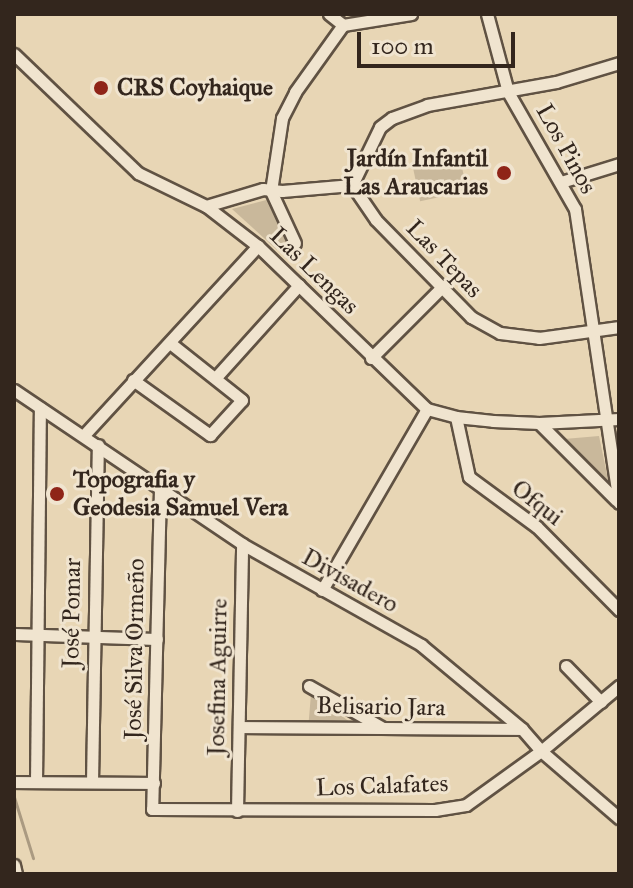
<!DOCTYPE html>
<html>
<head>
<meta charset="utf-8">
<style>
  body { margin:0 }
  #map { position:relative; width:633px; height:888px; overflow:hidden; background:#e8d6b5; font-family:"IM FELL Great Primer",serif }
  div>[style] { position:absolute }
  .green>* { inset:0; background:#c9b89b; transform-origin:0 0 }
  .stream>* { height:3px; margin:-1.5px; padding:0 1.5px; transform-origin:1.5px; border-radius:1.5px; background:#aa9a81 }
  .roads { filter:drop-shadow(2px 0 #605243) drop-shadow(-2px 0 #605243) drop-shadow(0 2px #605243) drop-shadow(0 -2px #605243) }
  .minor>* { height:11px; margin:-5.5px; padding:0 5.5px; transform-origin:5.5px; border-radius:5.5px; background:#f0e4cf }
  .dots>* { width:22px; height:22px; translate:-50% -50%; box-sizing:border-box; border:4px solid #f0e4cf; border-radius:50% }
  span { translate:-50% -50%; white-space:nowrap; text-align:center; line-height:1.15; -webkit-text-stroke:6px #f0e4cf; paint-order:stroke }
  .poi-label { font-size:24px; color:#33261d; font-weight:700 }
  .left { translate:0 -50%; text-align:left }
  .right { translate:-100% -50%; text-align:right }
  .street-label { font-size:24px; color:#33261d }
  .frame { position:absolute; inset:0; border:16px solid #33261d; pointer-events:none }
  .scale { position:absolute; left:357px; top:32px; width:158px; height:36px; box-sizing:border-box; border:4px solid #33261d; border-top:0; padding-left:10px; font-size:24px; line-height:28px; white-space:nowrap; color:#33261d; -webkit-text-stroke:6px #f0e4cf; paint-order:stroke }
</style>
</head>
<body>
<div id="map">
  <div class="green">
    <div style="left:460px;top:158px;width:34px;height:48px;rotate:78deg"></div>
    <div style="clip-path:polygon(270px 199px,289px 242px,277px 250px,232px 209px)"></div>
    <div style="clip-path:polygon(599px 436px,610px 489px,564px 439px)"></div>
    <div style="clip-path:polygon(311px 694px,364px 732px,308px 730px)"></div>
  </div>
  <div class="stream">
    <div style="left:14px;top:797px;width:64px;rotate:72.7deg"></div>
  </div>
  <div class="roads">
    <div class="minor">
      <div style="left:329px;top:14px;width:18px;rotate:38deg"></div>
      <div style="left:343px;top:25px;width:69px;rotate:-9.2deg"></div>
      <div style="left:487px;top:14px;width:81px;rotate:74.9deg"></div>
      <div style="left:508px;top:92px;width:135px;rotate:60.2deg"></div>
      <div style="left:575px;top:209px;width:297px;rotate:81.5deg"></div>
      <div style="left:14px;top:54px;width:172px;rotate:43.8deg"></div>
      <div style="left:138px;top:173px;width:76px;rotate:25.9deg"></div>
      <div style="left:206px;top:206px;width:66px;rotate:37.6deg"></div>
      <div style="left:258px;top:246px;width:235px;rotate:44deg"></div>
      <div style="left:427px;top:409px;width:30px;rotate:15deg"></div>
      <div style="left:456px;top:417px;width:37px;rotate:6deg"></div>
      <div style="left:493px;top:421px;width:46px;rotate:2.5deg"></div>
      <div style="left:539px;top:423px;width:80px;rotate:-2.9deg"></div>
      <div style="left:561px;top:182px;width:61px;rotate:-17.2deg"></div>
      <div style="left:352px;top:185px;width:42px;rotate:55.6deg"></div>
      <div style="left:376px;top:220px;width:136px;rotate:45.6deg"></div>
      <div style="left:471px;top:317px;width:33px;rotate:29deg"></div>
      <div style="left:500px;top:333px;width:39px;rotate:7deg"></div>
      <div style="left:539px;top:338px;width:81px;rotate:-7.8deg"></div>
      <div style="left:352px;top:185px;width:64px;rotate:-64.2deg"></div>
      <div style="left:380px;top:127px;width:15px;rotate:-37deg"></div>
      <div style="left:392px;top:118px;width:37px;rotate:-20deg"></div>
      <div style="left:427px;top:105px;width:131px;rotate:-10.1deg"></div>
      <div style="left:556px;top:82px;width:66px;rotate:-16.8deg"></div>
      <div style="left:206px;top:206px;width:59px;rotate:-16.6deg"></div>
      <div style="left:263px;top:189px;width:19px;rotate:6deg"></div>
      <div style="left:282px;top:191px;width:70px;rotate:-4.9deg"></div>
      <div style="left:295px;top:243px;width:57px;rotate:-114.8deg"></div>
      <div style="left:271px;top:191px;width:74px;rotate:-81.4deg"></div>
      <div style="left:282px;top:118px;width:29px;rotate:-63deg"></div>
      <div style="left:295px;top:92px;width:82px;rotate:-54.4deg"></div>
      <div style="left:371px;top:358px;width:102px;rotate:-45deg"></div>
      <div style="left:218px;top:375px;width:121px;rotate:-48deg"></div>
      <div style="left:133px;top:380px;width:95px;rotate:35.5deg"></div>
      <div style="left:210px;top:435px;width:47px;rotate:-47.6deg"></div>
      <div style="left:242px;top:400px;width:92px;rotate:-141.6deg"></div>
      <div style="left:14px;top:390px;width:275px;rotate:34deg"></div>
      <div style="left:242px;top:544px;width:206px;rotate:29.4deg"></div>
      <div style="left:421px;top:645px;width:131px;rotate:39.7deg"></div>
      <div style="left:522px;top:729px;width:29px;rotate:49deg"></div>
      <div style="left:541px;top:751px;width:103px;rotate:40.7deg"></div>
      <div style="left:456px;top:417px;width:61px;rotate:77.8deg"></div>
      <div style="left:469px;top:477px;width:84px;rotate:36.3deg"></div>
      <div style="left:537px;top:527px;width:117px;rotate:45.3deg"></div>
      <div style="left:539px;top:423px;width:109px;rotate:45deg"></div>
      <div style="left:84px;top:435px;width:257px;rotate:-47.4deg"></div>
      <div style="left:160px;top:489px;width:320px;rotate:91.4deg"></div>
      <div style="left:152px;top:809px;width:283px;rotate:0.2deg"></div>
      <div style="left:435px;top:810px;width:31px;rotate:-9deg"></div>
      <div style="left:466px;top:805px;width:92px;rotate:-35.8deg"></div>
      <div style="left:541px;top:751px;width:102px;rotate:-39.8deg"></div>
      <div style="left:322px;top:590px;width:209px;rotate:-59.9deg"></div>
      <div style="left:14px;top:634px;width:143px;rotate:2deg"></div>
      <div style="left:566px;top:666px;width:50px;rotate:45.8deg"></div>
      <div style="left:309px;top:686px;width:85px;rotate:29.6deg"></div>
      <div style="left:239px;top:727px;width:283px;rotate:0.4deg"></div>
      <div style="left:14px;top:782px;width:140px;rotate:0.4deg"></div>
      <div style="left:36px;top:782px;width:374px;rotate:-89.4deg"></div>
      <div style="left:92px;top:782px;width:337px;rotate:-89deg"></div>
      <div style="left:237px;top:811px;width:267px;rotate:-88.9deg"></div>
      <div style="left:14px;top:865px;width:9px;rotate:77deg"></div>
    </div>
  </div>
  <div class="dots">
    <div style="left:101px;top:88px;background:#8f2418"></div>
    <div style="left:504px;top:173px;background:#8f2418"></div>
    <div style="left:57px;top:494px;background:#8f2418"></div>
  </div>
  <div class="poi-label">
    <span class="left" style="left:117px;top:88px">CRS Coyhaique</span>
    <span class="right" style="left:488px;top:173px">Jardín Infantil<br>Las Araucarias</span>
    <span class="left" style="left:73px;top:494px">Topografia y<br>Geodesia Samuel Vera</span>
  </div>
  <div class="street-label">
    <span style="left:566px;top:149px;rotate:61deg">Los Pinos</span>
    <span style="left:444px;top:259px;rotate:46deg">Las Tepas</span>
    <span style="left:314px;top:271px;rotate:44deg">Las Lengas</span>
    <span style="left:537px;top:503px;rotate:38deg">Ofqui</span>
    <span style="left:350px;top:581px;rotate:29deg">Divisadero</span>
    <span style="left:72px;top:613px;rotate:-89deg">José Pomar</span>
    <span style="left:135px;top:649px;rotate:-89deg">José Silva Ormeño</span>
    <span style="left:218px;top:677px;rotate:-89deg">Josefina Aguirre</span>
    <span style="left:381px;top:707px;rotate:1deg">Belisario Jara</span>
    <span style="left:382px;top:786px;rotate:-2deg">Los Calafates</span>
  </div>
  <div class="frame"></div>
  <div class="scale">100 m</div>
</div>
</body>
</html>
